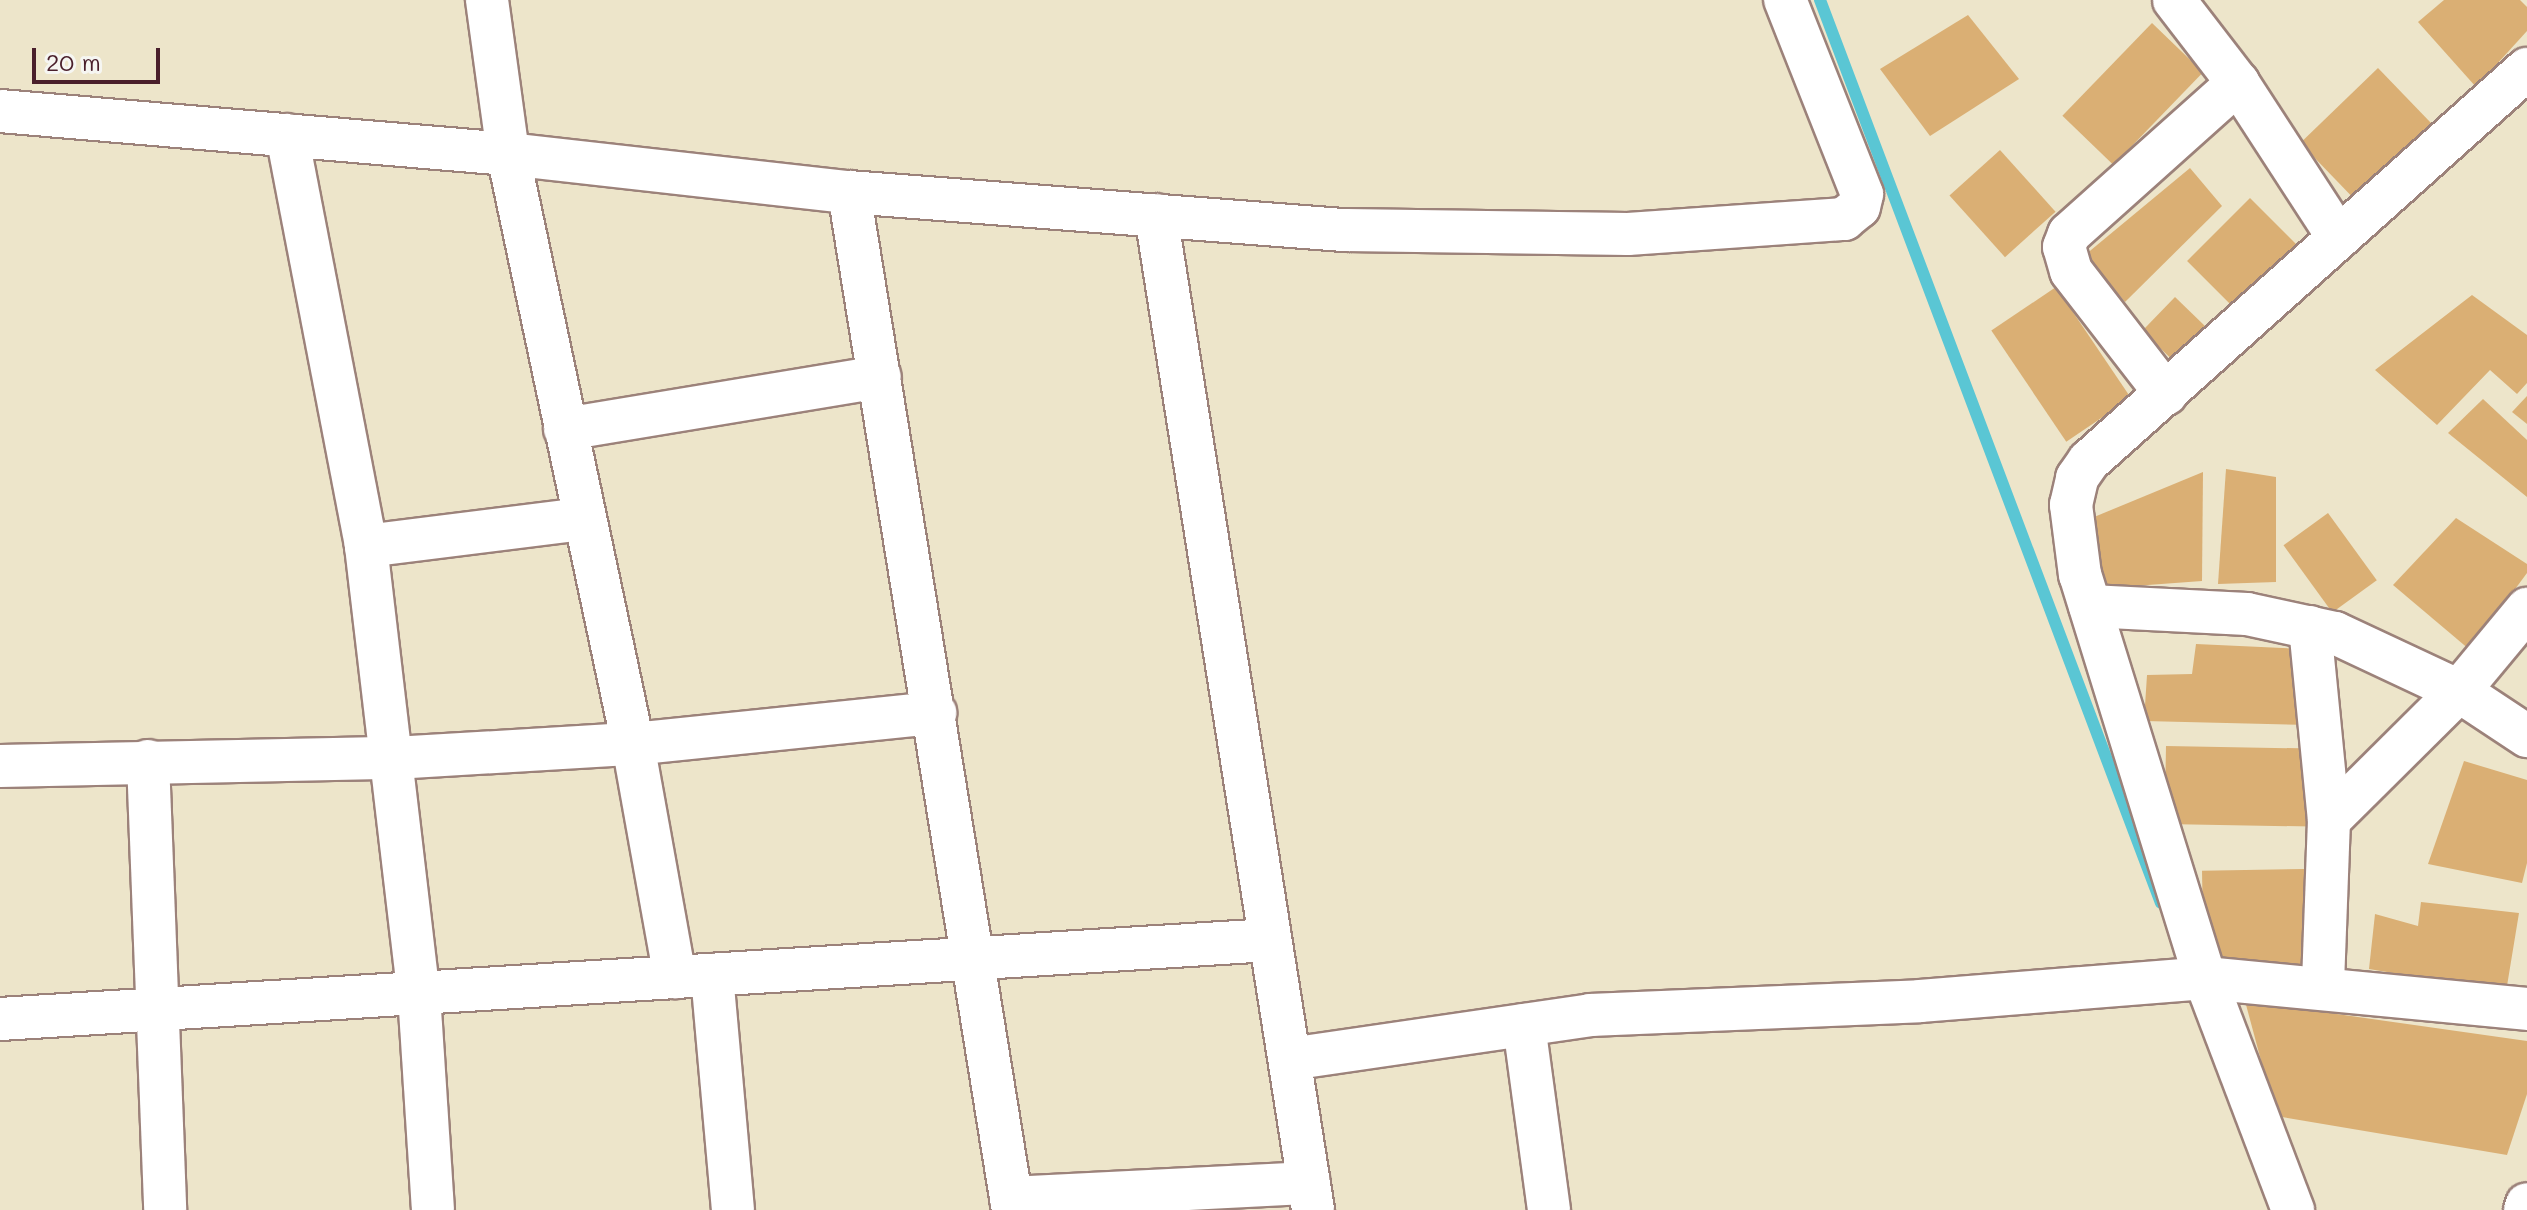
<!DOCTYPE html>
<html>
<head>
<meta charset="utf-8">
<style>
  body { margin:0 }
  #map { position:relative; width:2527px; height:1210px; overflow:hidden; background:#ede5ca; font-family:Mali,sans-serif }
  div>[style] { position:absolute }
  .stream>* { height:12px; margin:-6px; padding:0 6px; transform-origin:6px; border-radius:6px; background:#5ac6d4 }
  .building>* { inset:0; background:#daaf74; transform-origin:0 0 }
  .roads { filter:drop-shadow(2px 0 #9c827a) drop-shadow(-2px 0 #9c827a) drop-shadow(0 2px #9c827a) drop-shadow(0 -2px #9c827a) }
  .minor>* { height:42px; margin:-21px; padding:0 21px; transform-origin:21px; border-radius:21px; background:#fff }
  span { translate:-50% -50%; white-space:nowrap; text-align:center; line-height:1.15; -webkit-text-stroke:6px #f6f6f2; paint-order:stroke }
  .scale { position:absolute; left:32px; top:48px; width:128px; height:36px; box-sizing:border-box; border:4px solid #4a1f2b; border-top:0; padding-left:10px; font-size:24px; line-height:28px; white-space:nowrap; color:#4a1f2b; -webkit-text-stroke:6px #f6f6f2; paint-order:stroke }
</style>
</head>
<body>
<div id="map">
  <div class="stream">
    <div style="left:1820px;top:0;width:965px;rotate:69.31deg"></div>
  </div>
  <div class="building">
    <div style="clip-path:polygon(2444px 0,2520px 0,2527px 7px,2527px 31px,2476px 87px,2418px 22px)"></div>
    <div style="clip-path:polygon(1968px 15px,2019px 79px,1930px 136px,1880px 69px)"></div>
    <div style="left:2152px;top:23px;width:71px;height:129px;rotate:44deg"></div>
    <div style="left:2378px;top:68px;width:77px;height:108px;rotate:46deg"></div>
    <div style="left:2000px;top:150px;width:83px;height:68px;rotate:48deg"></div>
    <div style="clip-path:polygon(2190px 168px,2222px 206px,2125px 302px,2085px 255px)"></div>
    <div style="left:2250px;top:198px;width:69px;height:89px;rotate:45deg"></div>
    <div style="left:2056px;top:287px;width:134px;height:78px;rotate:56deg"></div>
    <div style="clip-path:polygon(2472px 295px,2527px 335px,2527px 383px,2517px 394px,2490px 370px,2437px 425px,2375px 370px)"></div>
    <div style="left:2175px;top:297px;width:47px;height:47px;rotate:44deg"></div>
    <div style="clip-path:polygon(2527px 396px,2527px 424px,2512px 412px)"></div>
    <div style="clip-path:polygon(2483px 399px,2527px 440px,2527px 497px,2448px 433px)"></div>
    <div style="clip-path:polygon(2226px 469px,2276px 477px,2276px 582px,2218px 584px)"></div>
    <div style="clip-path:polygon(2203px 472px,2202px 581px,2107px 588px,2082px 522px)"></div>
    <div style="left:2328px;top:513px;width:83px;height:55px;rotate:54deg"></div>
    <div style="clip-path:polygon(2456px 518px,2527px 564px,2527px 573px,2470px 650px,2393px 585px)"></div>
    <div style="clip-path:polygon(2196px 644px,2302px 649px,2312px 725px,2144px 721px,2147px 675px,2192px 674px)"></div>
    <div style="left:2166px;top:746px;width:147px;height:78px;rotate:1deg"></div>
    <div style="clip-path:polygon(2464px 761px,2527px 780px,2527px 863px,2522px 883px,2428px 864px)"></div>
    <div style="left:2304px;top:869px;width:96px;height:102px;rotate:89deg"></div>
    <div style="clip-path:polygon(2421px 902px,2519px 913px,2506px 992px,2369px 969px,2375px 914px,2418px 926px)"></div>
    <div style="clip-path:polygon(2245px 1001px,2527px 1041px,2527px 1094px,2507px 1155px,2276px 1116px)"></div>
  </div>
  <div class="roads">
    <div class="minor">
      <div style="left:487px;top:0;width:155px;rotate:82.2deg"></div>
      <div style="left:508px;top:154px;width:603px;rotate:78.04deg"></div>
      <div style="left:633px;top:744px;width:237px;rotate:79.8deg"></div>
      <div style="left:2174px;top:0;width:105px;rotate:52.4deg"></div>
      <div style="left:2238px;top:83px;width:184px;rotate:57deg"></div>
      <div style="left:0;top:111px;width:510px;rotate:4.84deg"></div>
      <div style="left:508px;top:154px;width:343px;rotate:6.4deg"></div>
      <div style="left:849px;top:192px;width:498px;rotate:4.4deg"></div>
      <div style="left:1346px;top:230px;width:282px;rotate:0.8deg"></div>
      <div style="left:1628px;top:234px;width:217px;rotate:-4deg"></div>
      <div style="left:1844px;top:219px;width:19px;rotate:-39deg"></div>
      <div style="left:1859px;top:207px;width:13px;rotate:-77deg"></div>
      <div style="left:1862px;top:194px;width:209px;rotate:-111.6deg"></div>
      <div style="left:287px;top:135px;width:419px;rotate:79.1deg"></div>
      <div style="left:366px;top:546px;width:451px;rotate:83.3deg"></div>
      <div style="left:419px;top:994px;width:216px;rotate:86.3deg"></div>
      <div style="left:849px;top:192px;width:1031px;rotate:80.85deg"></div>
      <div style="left:1156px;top:215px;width:1007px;rotate:81.03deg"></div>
      <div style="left:2166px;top:394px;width:155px;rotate:-127.7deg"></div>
      <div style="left:2071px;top:271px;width:25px;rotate:-106deg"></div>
      <div style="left:2064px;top:247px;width:14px;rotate:-69deg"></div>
      <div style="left:2069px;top:234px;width:227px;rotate:-41.8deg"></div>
      <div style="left:565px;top:429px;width:319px;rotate:-9.4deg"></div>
      <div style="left:366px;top:546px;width:220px;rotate:-7.1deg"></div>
      <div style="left:2090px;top:606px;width:157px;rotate:2.9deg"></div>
      <div style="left:2247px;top:614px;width:90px;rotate:12.2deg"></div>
      <div style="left:2335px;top:633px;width:137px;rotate:25.1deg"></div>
      <div style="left:2459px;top:691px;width:82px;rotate:33.5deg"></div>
      <div style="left:2310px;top:627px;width:194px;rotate:84.4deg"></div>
      <div style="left:2329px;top:820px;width:167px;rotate:92.1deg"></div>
      <div style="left:148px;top:761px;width:449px;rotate:87.8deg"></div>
      <div style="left:0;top:766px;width:394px;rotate:-1.2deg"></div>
      <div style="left:394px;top:758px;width:239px;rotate:-3.4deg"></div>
      <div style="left:633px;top:744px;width:304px;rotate:-5.9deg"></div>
      <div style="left:2329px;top:820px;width:183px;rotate:-44.8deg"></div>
      <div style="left:2459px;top:691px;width:107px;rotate:-50.3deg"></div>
      <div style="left:712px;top:975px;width:236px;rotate:84.9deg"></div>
      <div style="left:0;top:1019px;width:1273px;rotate:-3.56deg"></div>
      <div style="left:1524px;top:1025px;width:187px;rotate:82.3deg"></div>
      <div style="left:1290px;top:1059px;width:303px;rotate:-8.3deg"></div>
      <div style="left:1590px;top:1015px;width:330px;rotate:-2.4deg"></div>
      <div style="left:1920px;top:1001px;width:286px;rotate:-4.6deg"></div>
      <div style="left:2205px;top:978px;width:323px;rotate:5.5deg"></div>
      <div style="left:1011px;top:1198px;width:298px;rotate:-2.9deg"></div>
      <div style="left:2293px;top:1210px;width:248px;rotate:-110.8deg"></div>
      <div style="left:2205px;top:978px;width:422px;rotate:-107.2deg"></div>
      <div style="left:2080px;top:575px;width:71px;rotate:-97.3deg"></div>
      <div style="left:2071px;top:505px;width:28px;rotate:-77deg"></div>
      <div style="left:2077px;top:478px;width:21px;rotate:-55deg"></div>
      <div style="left:2089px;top:461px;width:588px;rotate:-41.83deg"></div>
      <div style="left:2525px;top:1210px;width:6px;rotate:-72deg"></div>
    </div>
  </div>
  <div class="scale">20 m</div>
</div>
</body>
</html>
